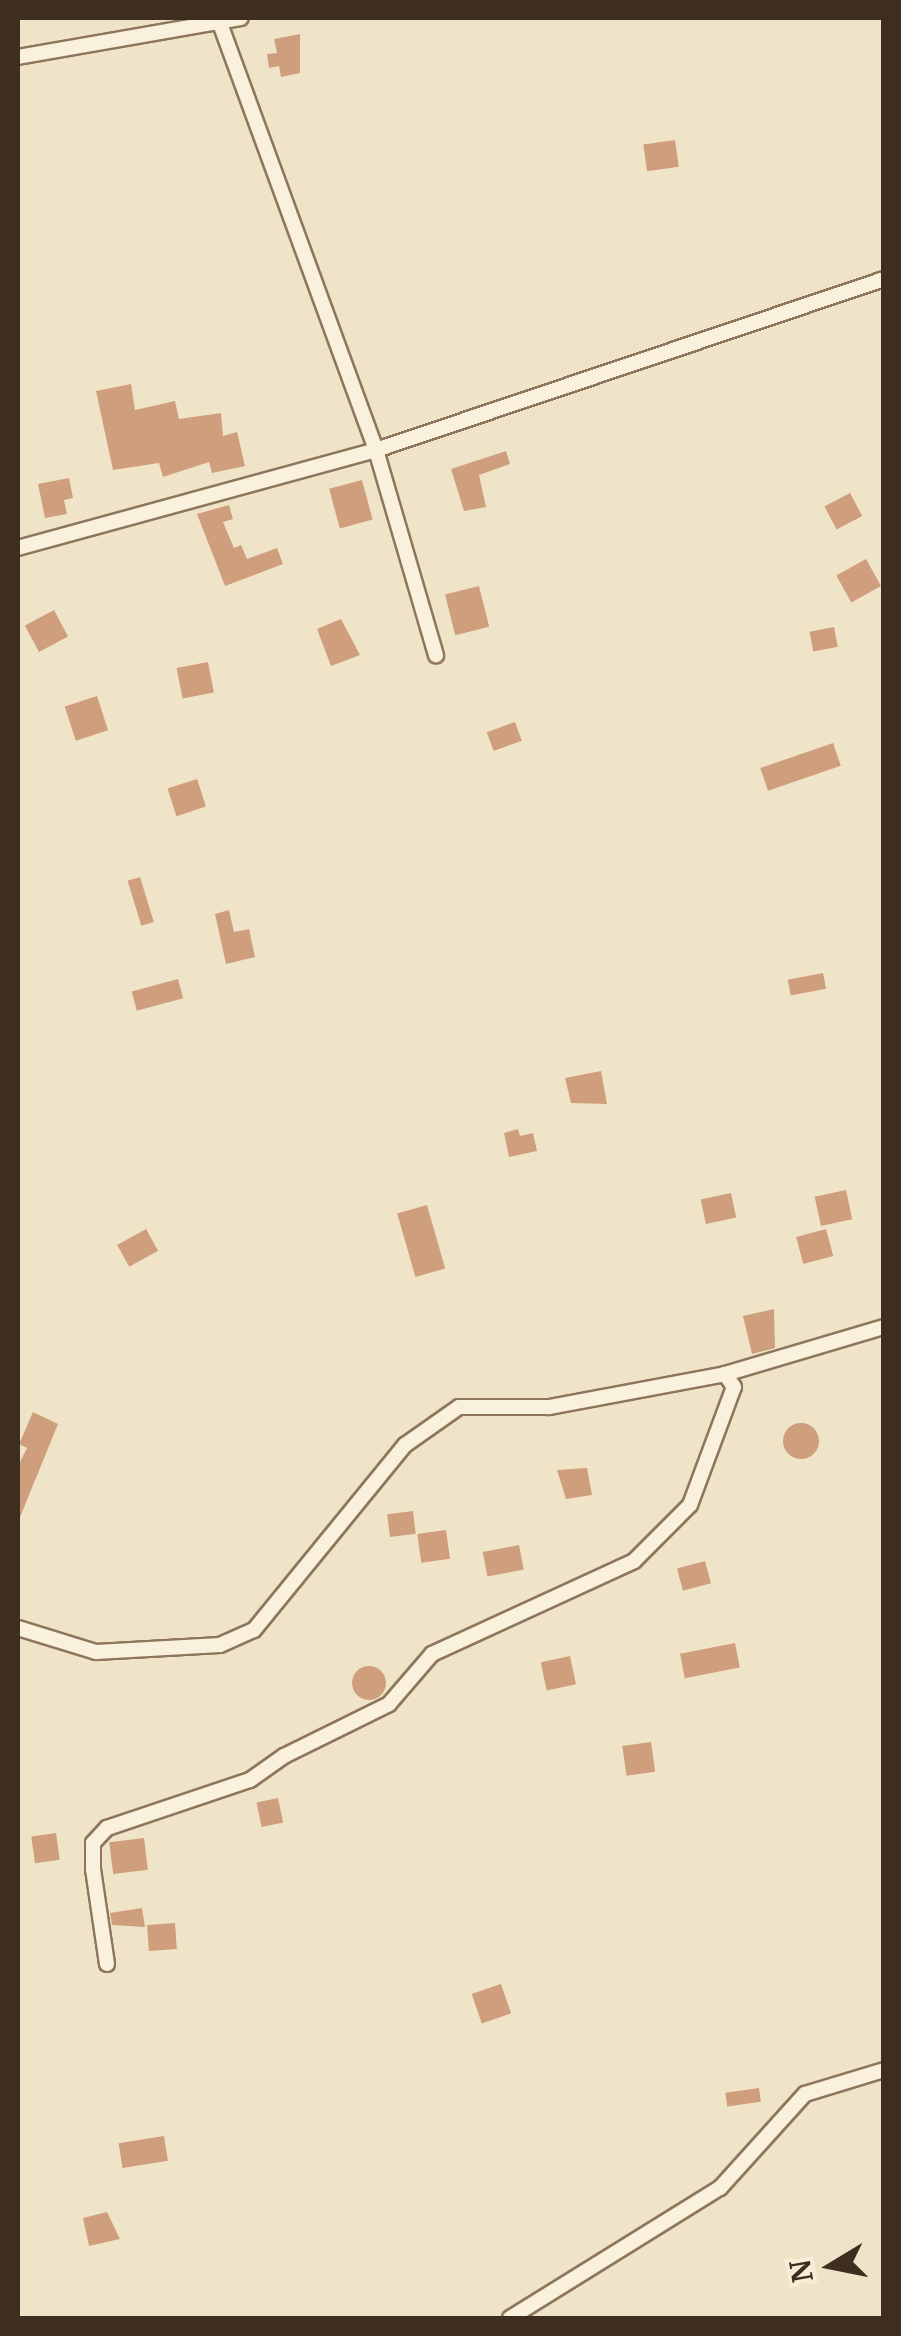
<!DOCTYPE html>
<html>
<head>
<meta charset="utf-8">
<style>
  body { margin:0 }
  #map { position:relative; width:901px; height:2336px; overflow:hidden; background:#f0e4c8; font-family:Merriweather,serif }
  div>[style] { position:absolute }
  .building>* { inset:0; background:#cf9f7d; transform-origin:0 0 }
  .round { border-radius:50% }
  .roads { filter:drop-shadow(2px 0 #8d765c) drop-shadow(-2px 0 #8d765c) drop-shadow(0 2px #8d765c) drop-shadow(0 -2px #8d765c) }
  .minor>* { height:14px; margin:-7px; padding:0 7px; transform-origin:7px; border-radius:7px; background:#faf1dc }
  span { translate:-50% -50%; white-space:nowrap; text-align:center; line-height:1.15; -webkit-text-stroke:10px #f7eed8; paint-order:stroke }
  .frame { position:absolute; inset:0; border:20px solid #3d2e20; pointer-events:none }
  .north { position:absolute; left:781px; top:2216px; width:100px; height:100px; -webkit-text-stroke:8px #f7eed8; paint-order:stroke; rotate:260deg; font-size:28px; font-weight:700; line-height:40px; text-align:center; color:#3d2e20 }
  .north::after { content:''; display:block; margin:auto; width:35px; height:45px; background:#3d2e20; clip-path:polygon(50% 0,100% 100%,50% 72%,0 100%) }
</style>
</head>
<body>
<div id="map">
  <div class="building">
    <div style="clip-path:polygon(300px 34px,300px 73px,281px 77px,279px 66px,269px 68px,267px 54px,277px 53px,274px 39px)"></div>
    <div style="left:675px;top:140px;width:27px;height:32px;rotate:82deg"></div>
    <div style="clip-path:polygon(131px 384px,135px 410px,175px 401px,179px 419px,221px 413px,223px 436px,237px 432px,245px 466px,212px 473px,209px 462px,163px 477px,159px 463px,113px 470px,96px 391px)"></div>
    <div style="clip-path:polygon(506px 451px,510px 464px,479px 475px,486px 507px,464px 511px,451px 469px)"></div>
    <div style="clip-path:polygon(69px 478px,73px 498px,64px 500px,67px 514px,45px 518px,38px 484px)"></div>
    <div style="left:362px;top:480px;width:41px;height:34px;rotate:75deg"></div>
    <div style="left:850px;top:493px;width:26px;height:29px;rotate:62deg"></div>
    <div style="clip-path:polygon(229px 505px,233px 519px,223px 522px,234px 548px,241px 545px,247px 559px,277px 548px,283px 564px,225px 586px,197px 514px)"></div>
    <div style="left:866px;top:559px;width:31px;height:34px;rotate:61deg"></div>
    <div style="left:479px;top:586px;width:42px;height:35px;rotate:76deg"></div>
    <div style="left:54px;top:610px;width:30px;height:33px;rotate:62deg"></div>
    <div style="clip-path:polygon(341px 619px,360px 655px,331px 666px,317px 629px)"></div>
    <div style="left:834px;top:627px;width:20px;height:25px;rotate:79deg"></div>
    <div style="left:208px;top:662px;width:31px;height:32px;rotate:79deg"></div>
    <div style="left:97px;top:696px;width:36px;height:34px;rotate:72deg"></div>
    <div style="left:515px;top:722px;width:20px;height:30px;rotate:70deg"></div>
    <div style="left:833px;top:743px;width:24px;height:77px;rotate:71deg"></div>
    <div style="left:197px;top:779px;width:29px;height:31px;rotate:72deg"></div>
    <div style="left:140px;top:877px;width:47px;height:13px;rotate:73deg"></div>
    <div style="clip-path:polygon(229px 910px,234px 932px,249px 929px,255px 957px,226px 964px,215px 914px)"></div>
    <div style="left:823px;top:973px;width:16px;height:36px;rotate:79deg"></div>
    <div style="left:178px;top:979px;width:20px;height:48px;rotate:75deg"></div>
    <div style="clip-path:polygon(601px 1071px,607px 1104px,571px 1103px,565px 1078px)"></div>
    <div style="clip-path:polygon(518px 1129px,520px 1136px,533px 1133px,537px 1151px,509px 1157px,504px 1133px)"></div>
    <div style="left:846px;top:1190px;width:30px;height:32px;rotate:78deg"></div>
    <div style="left:731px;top:1193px;width:25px;height:31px;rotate:78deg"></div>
    <div style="left:427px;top:1205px;width:66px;height:31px;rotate:74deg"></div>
    <div style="left:146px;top:1229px;width:25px;height:33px;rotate:61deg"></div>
    <div style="left:826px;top:1229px;width:28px;height:31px;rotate:75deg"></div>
    <div style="clip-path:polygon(774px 1309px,775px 1348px,752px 1354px,743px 1316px)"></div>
    <div style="clip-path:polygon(33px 1412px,58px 1424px,18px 1522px,18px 1466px,27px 1448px,19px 1444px)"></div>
    <div class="round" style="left:783px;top:1423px;width:36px;height:36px"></div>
    <div style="clip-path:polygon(587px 1468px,592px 1495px,566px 1499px,557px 1470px)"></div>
    <div style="left:413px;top:1511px;width:23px;height:26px;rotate:83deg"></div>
    <div style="left:446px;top:1530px;width:29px;height:29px;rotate:82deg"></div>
    <div style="left:519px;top:1545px;width:25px;height:37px;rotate:79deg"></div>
    <div style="left:705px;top:1561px;width:23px;height:29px;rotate:75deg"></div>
    <div style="left:735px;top:1643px;width:25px;height:56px;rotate:79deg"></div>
    <div style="left:570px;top:1656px;width:29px;height:30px;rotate:78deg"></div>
    <div class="round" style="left:352px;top:1666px;width:34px;height:34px"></div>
    <div style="left:651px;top:1742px;width:30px;height:29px;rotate:82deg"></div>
    <div style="left:278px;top:1798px;width:25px;height:22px;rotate:78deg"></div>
    <div style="left:56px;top:1833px;width:27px;height:25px;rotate:82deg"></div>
    <div style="left:144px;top:1838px;width:32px;height:35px;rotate:83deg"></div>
    <div style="clip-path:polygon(142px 1908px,145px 1927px,112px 1925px,110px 1913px)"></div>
    <div style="left:175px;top:1923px;width:26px;height:28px;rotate:86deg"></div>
    <div style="left:501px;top:1984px;width:31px;height:31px;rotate:71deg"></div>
    <div style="left:759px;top:2088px;width:14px;height:34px;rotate:82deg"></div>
    <div style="left:164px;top:2136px;width:25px;height:46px;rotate:81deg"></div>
    <div style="clip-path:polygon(107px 2212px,120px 2239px,89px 2246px,83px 2218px)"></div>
  </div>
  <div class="roads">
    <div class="minor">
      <div style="left:218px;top:18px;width:460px;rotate:69.9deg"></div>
      <div style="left:376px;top:450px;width:214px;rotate:73.7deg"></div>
      <div style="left:18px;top:57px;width:226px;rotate:-9.9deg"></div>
      <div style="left:18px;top:548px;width:371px;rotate:-15.3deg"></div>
      <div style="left:376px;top:450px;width:536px;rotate:-18.6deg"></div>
      <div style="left:18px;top:1628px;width:82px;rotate:17.1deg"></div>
      <div style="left:96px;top:1652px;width:124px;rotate:-3.2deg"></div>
      <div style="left:220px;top:1645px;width:37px;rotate:-24deg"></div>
      <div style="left:254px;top:1630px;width:239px;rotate:-50.8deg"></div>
      <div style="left:405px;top:1445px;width:66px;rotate:-35.1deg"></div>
      <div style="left:459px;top:1407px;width:90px"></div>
      <div style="left:549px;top:1407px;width:179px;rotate:-10.6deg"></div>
      <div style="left:725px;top:1374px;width:166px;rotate:-16.5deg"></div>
      <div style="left:107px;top:1964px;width:96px;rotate:-98.4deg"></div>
      <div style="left:93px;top:1869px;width:26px;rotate:-90deg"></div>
      <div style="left:93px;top:1843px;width:21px;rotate:-47deg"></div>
      <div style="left:107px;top:1828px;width:151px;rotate:-18.6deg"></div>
      <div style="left:250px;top:1780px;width:42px;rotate:-35.2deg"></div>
      <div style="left:284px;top:1756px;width:117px;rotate:-26.3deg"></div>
      <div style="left:389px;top:1704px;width:66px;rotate:-49.3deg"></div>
      <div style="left:432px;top:1654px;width:222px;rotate:-24.7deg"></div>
      <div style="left:634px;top:1561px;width:79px;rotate:-45deg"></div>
      <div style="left:690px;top:1505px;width:126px;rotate:-69.6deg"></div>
      <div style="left:734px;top:1387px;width:16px;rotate:-125deg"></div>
      <div style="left:510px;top:2318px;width:247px;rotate:-31.8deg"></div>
      <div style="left:720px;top:2188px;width:127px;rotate:-47.9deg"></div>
      <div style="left:805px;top:2094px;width:83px;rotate:-16.9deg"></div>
    </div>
  </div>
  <div class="frame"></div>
  <div class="north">N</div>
</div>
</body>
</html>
